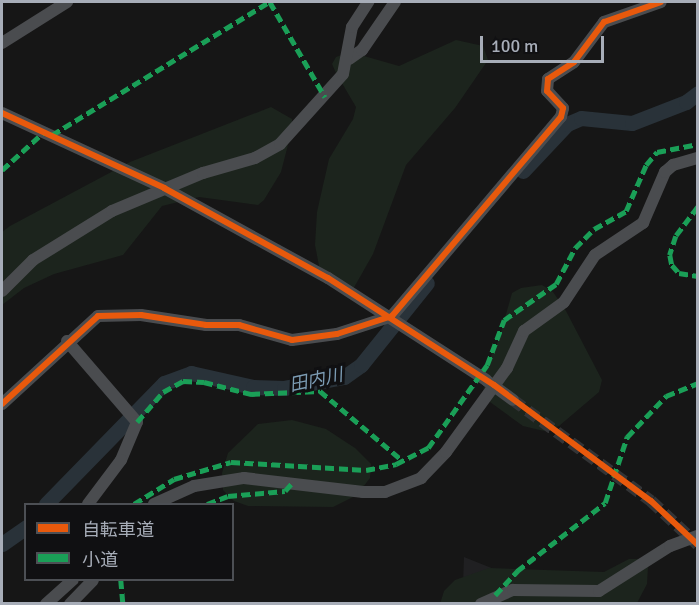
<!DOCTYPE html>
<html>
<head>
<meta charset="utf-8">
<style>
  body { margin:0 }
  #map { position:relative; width:699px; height:605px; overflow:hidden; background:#161616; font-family:Signika,"Noto Sans JP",sans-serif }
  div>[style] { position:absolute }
  .built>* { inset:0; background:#202022 }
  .green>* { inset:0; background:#1c241d }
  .river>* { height:15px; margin:-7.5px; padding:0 7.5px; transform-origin:7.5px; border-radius:7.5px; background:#293239 }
  .minor-tunnel>* { height:12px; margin-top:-6px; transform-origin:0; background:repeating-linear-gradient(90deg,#333436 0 12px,transparent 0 18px) }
  .minor>* { height:12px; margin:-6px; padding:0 6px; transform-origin:6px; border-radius:6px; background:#4a4c4f }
  .minor-bridge>* { height:12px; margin:-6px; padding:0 6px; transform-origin:6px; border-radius:6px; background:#4a4c4f }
  .quiet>* { height:4.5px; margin-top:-2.25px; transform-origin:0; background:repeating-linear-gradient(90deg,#1a9f57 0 9px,transparent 0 13.5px) }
  .cycleway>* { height:6px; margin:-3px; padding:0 3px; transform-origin:3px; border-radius:3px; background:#e8590c }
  span { translate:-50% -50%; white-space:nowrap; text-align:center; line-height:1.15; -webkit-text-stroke:6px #101012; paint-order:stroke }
  .water-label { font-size:18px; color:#7c9cb4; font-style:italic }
  .frame { position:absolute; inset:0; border:3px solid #a7adb8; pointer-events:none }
  .legend { position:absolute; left:24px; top:503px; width:210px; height:78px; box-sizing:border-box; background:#101012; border:2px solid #4c4f54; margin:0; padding:8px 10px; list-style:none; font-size:18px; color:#a7adb8 }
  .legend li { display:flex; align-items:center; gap:12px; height:30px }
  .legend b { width:30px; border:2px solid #4c4f54 }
  .scale { position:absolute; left:480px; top:36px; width:124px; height:27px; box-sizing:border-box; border:3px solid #a7adb8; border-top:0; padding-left:8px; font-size:18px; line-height:21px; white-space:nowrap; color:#a7adb8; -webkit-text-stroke:4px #101012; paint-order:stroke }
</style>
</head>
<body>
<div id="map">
  <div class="built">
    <div style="clip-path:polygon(464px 557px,499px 571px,463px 585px)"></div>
  </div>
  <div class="green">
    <div style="clip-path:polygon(456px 40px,483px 46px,488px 60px,455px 108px,406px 165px,373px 254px,352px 291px,321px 276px,315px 245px,317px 212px,329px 159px,353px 119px,356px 107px,336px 73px,332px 64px,336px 57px,350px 52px,399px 66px)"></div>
    <div style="clip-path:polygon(271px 107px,292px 119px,292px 129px,281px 172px,264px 200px,258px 205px,199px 197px,162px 206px,123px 255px,54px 274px,24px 288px,2px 305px,2px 232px,10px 226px,130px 162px)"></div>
    <div style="clip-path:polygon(542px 285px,553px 292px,566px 311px,602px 380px,599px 392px,559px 426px,544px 431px,523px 426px,483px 397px,485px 369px,499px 339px,512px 293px,521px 288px)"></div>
    <div style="clip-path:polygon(292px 420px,326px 429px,355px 448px,371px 464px,370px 478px,357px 495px,333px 507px,248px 506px,234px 501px,223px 490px,222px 473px,228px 453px,258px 424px)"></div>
    <div style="clip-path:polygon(629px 559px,642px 559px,648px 567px,647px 584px,637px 603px,440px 604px,444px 591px,455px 580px,489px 568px,604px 572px)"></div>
  </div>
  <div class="river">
    <div style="left:523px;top:171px;width:64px;rotate:-46.9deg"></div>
    <div style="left:567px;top:124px;width:15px;rotate:-23deg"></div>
    <div style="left:581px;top:118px;width:51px;rotate:5.6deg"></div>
    <div style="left:632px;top:123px;width:58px;rotate:-21.3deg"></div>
    <div style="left:686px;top:102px;width:15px;rotate:-37deg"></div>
    <div style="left:46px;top:504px;width:169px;rotate:-45.7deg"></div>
    <div style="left:164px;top:383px;width:29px;rotate:-20deg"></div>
    <div style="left:191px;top:373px;width:64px;rotate:12.7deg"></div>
    <div style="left:253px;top:387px;width:31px;rotate:2deg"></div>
    <div style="left:284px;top:388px;width:61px;rotate:-10.4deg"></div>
    <div style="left:344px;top:377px;width:21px;rotate:-35deg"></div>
    <div style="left:361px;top:365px;width:105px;rotate:-51.2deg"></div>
    <div style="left:2px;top:544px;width:29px;rotate:-35deg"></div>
  </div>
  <div class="minor-tunnel">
    <div style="left:513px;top:400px;width:171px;rotate:36.2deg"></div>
    <div style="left:651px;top:501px;width:64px;rotate:43.1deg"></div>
  </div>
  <div class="minor">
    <div style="left:2px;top:43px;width:77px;rotate:-32.2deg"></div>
    <div style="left:349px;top:59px;width:16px;rotate:-35deg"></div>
    <div style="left:362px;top:50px;width:58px;rotate:-55.5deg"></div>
    <div style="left:2px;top:113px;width:179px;rotate:24.8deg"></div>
    <div style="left:164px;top:188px;width:187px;rotate:28.8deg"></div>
    <div style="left:2px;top:291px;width:44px;rotate:-45deg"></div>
    <div style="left:33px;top:260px;width:93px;rotate:-31.8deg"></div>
    <div style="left:112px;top:211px;width:99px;rotate:-22.7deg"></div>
    <div style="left:203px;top:173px;width:54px;rotate:-16.1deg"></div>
    <div style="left:255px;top:158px;width:29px;rotate:-29deg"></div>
    <div style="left:280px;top:144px;width:94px;rotate:-48deg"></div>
    <div style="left:343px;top:74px;width:48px;rotate:-79.2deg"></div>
    <div style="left:352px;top:27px;width:30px;rotate:-57deg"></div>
    <div style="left:67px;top:341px;width:107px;rotate:49.2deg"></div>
    <div style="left:137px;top:422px;width:41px;rotate:112.8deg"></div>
    <div style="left:121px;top:460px;width:55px;rotate:126.9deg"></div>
    <div style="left:487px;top:381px;width:32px;rotate:36deg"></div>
    <div style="left:2px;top:404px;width:130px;rotate:-42.5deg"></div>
    <div style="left:98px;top:316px;width:43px;rotate:-1.3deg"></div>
    <div style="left:141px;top:315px;width:66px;rotate:8.7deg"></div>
    <div style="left:206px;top:325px;width:33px"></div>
    <div style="left:239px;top:325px;width:55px;rotate:15.8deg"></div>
    <div style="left:292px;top:340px;width:45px;rotate:-7.6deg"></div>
    <div style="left:337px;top:334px;width:58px;rotate:-18.1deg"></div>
    <div style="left:392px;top:316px;width:261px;rotate:-49.7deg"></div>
    <div style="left:561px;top:117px;width:9px;rotate:-77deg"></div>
    <div style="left:563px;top:108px;width:23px;rotate:-133deg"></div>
    <div style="left:547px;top:91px;width:12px;rotate:-85deg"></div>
    <div style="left:548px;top:79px;width:31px;rotate:-33deg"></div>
    <div style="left:574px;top:62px;width:50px;rotate:-53.1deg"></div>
    <div style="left:604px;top:22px;width:60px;rotate:-19.3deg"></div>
    <div style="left:154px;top:504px;width:44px;rotate:-24.2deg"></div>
    <div style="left:194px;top:486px;width:51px;rotate:-9.1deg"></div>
    <div style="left:244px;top:478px;width:120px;rotate:6.7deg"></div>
    <div style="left:363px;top:492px;width:22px"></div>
    <div style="left:385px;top:492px;width:39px;rotate:-21deg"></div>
    <div style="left:421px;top:478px;width:36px;rotate:-46deg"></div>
    <div style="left:446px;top:452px;width:104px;rotate:-54deg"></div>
    <div style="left:507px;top:368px;width:41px;rotate:-65.3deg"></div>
    <div style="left:524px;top:331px;width:49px;rotate:-35.9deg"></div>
    <div style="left:564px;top:302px;width:56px;rotate:-56.6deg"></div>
    <div style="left:595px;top:255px;width:58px;rotate:-33.7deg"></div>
    <div style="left:643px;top:223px;width:56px;rotate:-66.7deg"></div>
    <div style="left:665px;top:172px;width:11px;rotate:-41deg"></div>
    <div style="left:673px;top:165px;width:26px;rotate:-16deg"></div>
    <div style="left:46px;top:604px;width:36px;rotate:-42deg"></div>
    <div style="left:70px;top:604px;width:33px;rotate:-46deg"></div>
    <div style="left:481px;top:604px;width:35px;rotate:-24deg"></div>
    <div style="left:513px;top:590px;width:86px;rotate:0.7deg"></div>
    <div style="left:599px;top:591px;width:84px;rotate:-32.4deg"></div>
    <div style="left:670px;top:546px;width:30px;rotate:-20deg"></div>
  </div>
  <div class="minor-bridge">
    <div style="left:328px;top:278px;width:188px;rotate:32.8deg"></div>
  </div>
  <div class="quiet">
    <div style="left:270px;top:2px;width:110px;rotate:59.9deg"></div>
    <div style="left:52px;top:135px;width:255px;rotate:-31.5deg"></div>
    <div style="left:2px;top:170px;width:58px;rotate:-42.2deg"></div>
    <div style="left:698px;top:207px;width:36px;rotate:127deg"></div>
    <div style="left:676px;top:236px;width:20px;rotate:108deg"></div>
    <div style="left:670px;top:255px;width:10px;rotate:79deg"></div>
    <div style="left:672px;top:265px;width:11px;rotate:49deg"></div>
    <div style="left:679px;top:273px;width:19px;rotate:9deg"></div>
    <div style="left:137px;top:422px;width:40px;rotate:-49deg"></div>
    <div style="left:163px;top:392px;width:23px;rotate:-29deg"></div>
    <div style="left:183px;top:381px;width:21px;rotate:3deg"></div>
    <div style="left:204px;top:382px;width:49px;rotate:14.3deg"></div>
    <div style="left:251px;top:394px;width:69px;rotate:-2.5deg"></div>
    <div style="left:320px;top:391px;width:107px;rotate:40.1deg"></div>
    <div style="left:134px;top:504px;width:47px;rotate:-32deg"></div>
    <div style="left:174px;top:479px;width:59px;rotate:-16.6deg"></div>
    <div style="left:231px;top:462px;width:135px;rotate:3.4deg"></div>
    <div style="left:366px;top:470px;width:31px;rotate:-11deg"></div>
    <div style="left:396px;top:464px;width:36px;rotate:-27deg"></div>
    <div style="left:428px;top:448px;width:102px;rotate:-54.6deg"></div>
    <div style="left:487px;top:365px;width:48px;rotate:-69.3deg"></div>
    <div style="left:504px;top:320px;width:63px;rotate:-34.7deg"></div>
    <div style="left:556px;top:284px;width:41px;rotate:-62.2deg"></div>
    <div style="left:575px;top:248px;width:27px;rotate:-45deg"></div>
    <div style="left:594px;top:229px;width:37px;rotate:-29deg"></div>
    <div style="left:626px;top:211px;width:50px;rotate:-66.5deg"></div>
    <div style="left:646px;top:165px;width:17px;rotate:-50deg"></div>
    <div style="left:657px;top:152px;width:42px;rotate:-11deg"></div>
    <div style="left:207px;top:504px;width:22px;rotate:-21deg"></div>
    <div style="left:228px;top:496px;width:57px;rotate:-5deg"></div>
    <div style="left:285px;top:491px;width:11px;rotate:-49deg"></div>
    <div style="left:121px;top:580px;width:24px;rotate:85deg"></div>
    <div style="left:495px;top:595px;width:33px;rotate:-47deg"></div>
    <div style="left:517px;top:571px;width:111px;rotate:-37.7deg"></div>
    <div style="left:605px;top:503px;width:70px;rotate:-71.6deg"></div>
    <div style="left:627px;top:437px;width:57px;rotate:-46.4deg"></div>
    <div style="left:666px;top:396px;width:35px;rotate:-22deg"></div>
  </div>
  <div class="cycleway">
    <div style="left:2px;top:113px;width:179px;rotate:24.8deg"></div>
    <div style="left:164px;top:188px;width:187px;rotate:28.8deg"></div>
    <div style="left:328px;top:278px;width:197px;rotate:32.8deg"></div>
    <div style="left:494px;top:385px;width:195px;rotate:36.5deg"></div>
    <div style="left:651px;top:501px;width:64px;rotate:43.1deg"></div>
    <div style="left:2px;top:404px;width:130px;rotate:-42.5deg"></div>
    <div style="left:98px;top:316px;width:43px;rotate:-1.3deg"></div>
    <div style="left:141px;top:315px;width:66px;rotate:8.7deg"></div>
    <div style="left:206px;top:325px;width:33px"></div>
    <div style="left:239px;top:325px;width:55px;rotate:15.8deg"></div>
    <div style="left:292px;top:340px;width:45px;rotate:-7.6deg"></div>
    <div style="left:337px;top:334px;width:58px;rotate:-18.1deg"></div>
    <div style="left:392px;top:316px;width:261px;rotate:-49.7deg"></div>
    <div style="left:561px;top:117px;width:9px;rotate:-77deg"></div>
    <div style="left:563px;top:108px;width:23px;rotate:-133deg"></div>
    <div style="left:547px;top:91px;width:12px;rotate:-85deg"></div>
    <div style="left:548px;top:79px;width:31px;rotate:-33deg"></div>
    <div style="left:574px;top:62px;width:50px;rotate:-53.1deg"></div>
    <div style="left:604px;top:22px;width:60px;rotate:-19.3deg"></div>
  </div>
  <div class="water-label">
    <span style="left:316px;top:380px;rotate:-12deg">田内川</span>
  </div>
  <div class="frame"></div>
  <ul class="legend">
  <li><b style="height:8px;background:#e8590c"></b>自転車道</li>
  <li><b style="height:8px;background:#1a9f57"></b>小道</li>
  </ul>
  <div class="scale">100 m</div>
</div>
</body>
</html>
